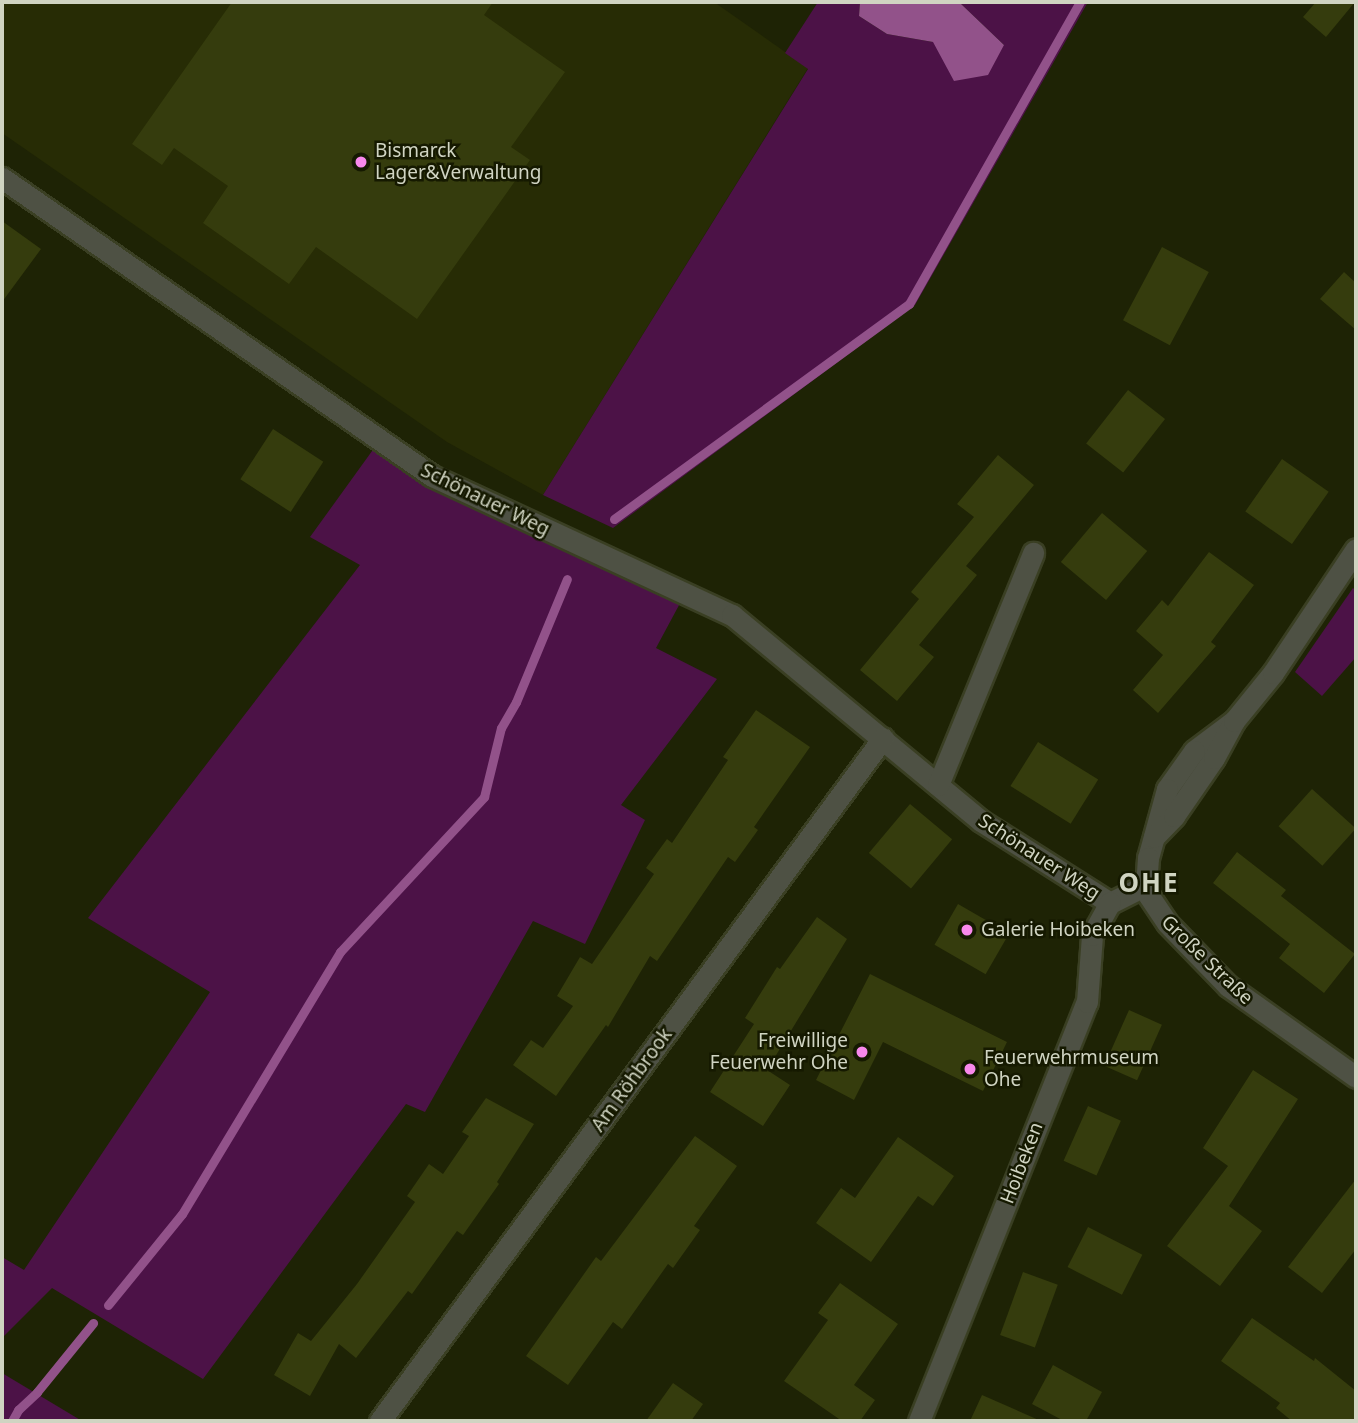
<!DOCTYPE html>
<html>
<head>
<meta charset="utf-8">
<style>
  body { margin:0 }
  #map { position:relative; width:1358px; height:1423px; overflow:hidden; background:#1e2305; font-family:"Noto Sans",sans-serif }
  div>[style] { position:absolute }
  .built>* { inset:0; background:#272c05 }
  .green>* { inset:0; background:#4c1247 }
  .water>* { inset:0; background:#92528a }
  .stream>* { height:9px; margin:-4.5px; padding:0 4.5px; transform-origin:4.5px; border-radius:4.5px; background:#92528a }
  .building>* { inset:0; background:#353c0d; transform-origin:0 0 }
  .roads { filter:drop-shadow(2px 0 #3a3f23) drop-shadow(-2px 0 #3a3f23) drop-shadow(0 2px #3a3f23) drop-shadow(0 -2px #3a3f23) }
  .minor>* { height:21px; margin:-10.5px; padding:0 10.5px; transform-origin:10.5px; border-radius:10.5px; background:#4e5144 }
  .dots>* { width:19px; height:19px; translate:-50% -50%; box-sizing:border-box; border:4px solid #151900; border-radius:50% }
  span { translate:-50% -50%; white-space:nowrap; text-align:center; line-height:1.15; -webkit-text-stroke:5px #151900; paint-order:stroke }
  .poi-label { font-size:19px; color:#d0d4c2 }
  .left { translate:0 -50%; text-align:left }
  .right { translate:-100% -50%; text-align:right }
  .street-label { font-size:19px; color:#d0d4c2 }
  .district-label { font-size:26px; color:#d0d4c2; font-weight:700; letter-spacing:2px }
  .frame { position:absolute; inset:0; border:4px solid #d0d4c2; pointer-events:none }
</style>
</head>
<body>
<div id="map">
  <div class="built">
    <div style="clip-path:polygon(2px 2px,714px 2px,808px 68px,543px 495px,447px 442px,2px 133px)"></div>
  </div>
  <div class="green">
    <div style="clip-path:polygon(818px 2px,860px 2px,859px 16px,887px 34px,933px 42px,1004px 45px,959px 2px,1088px 2px,915px 305px,613px 528px,543px 495px,808px 69px,785px 53px)"></div>
    <div style="clip-path:polygon(380px 440px,685px 594px,656px 648px,717px 679px,621px 805px,645px 820px,585px 944px,533px 921px,425px 1112px,406px 1104px,203px 1379px,52px 1288px,2px 1338px,2px 1257px,24px 1270px,210px 992px,88px 918px,360px 565px,310px 537px)"></div>
    <div style="clip-path:polygon(1353px 588px,1356px 591px,1356px 657px,1322px 696px,1295px 672px)"></div>
    <div style="clip-path:polygon(2px 1373px,82px 1421px,2px 1421px)"></div>
  </div>
  <div class="water">
    <div style="clip-path:polygon(860px 2px,959px 2px,1004px 45px,988px 75px,954px 81px,933px 42px,887px 34px,859px 16px)"></div>
  </div>
  <div class="stream">
    <div style="left:614px;top:519px;width:365px;rotate:-36.1deg"></div>
    <div style="left:909px;top:304px;width:347px;rotate:-60.5deg"></div>
    <div style="left:108px;top:1305px;width:117px;rotate:-50.9deg"></div>
    <div style="left:182px;top:1214px;width:306px;rotate:-58.9deg"></div>
    <div style="left:340px;top:952px;width:212px;rotate:-47.1deg"></div>
    <div style="left:484px;top:797px;width:71px;rotate:-76.2deg"></div>
    <div style="left:501px;top:728px;width:30px;rotate:-60deg"></div>
    <div style="left:516px;top:702px;width:133px;rotate:-67.5deg"></div>
    <div style="left:12px;top:1421px;width:13px;rotate:-61deg"></div>
    <div style="left:18px;top:1410px;width:26px;rotate:-43deg"></div>
    <div style="left:37px;top:1392px;width:89px;rotate:-50.9deg"></div>
  </div>
  <div class="building">
    <div style="clip-path:polygon(232px 2px,493px 2px,484px 15px,565px 72px,511px 147px,530px 160px,417px 319px,316px 247px,289px 284px,203px 223px,228px 186px,174px 148px,162px 165px,132px 144px)"></div>
    <div style="clip-path:polygon(1316px 2px,1355px 2px,1326px 37px,1303px 17px)"></div>
    <div style="clip-path:polygon(2px 221px,41px 249px,2px 302px)"></div>
    <div style="left:1162px;top:247px;width:53px;height:83px;rotate:28deg"></div>
    <div style="clip-path:polygon(1344px 272px,1356px 283px,1356px 330px,1320px 299px)"></div>
    <div style="left:1128px;top:390px;width:47px;height:68px;rotate:38deg"></div>
    <div style="left:273px;top:429px;width:60px;height:60px;rotate:33deg"></div>
    <div style="clip-path:polygon(998px 455px,1034px 485px,966px 566px,977px 575px,919px 645px,934px 657px,897px 701px,860px 670px,919px 599px,911px 592px,974px 517px,957px 504px)"></div>
    <div style="left:1282px;top:459px;width:57px;height:64px;rotate:35deg"></div>
    <div style="left:1102px;top:513px;width:59px;height:64px;rotate:40deg"></div>
    <div style="clip-path:polygon(1209px 552px,1254px 585px,1211px 642px,1216px 646px,1158px 713px,1133px 690px,1163px 655px,1136px 631px,1162px 600px,1168px 606px)"></div>
    <div style="clip-path:polygon(756px 710px,810px 747px,754px 827px,758px 830px,735px 862px,728px 857px,657px 961px,650px 956px,608px 1027px,606px 1025px,556px 1096px,513px 1065px,531px 1040px,543px 1048px,573px 1006px,557px 996px,580px 957px,592px 964px,654px 874px,646px 868px,667px 839px,672px 843px,728px 760px,723px 757px)"></div>
    <div style="left:1038px;top:742px;width:71px;height:52px;rotate:32deg"></div>
    <div style="left:1312px;top:789px;width:59px;height:50px;rotate:42deg"></div>
    <div style="left:910px;top:804px;width:55px;height:64px;rotate:40deg"></div>
    <div style="clip-path:polygon(1237px 852px,1286px 890px,1281px 896px,1355px 954px,1324px 993px,1279px 958px,1290px 944px,1213px 883px)"></div>
    <div style="left:958px;top:904px;width:59px;height:47px;rotate:30deg"></div>
    <div style="clip-path:polygon(817px 917px,847px 939px,767px 1070px,790px 1085px,763px 1126px,710px 1092px,754px 1024px,745px 1018px,777px 967px,780px 969px)"></div>
    <div style="clip-path:polygon(870px 974px,1007px 1042px,983px 1091px,883px 1042px,854px 1100px,816px 1080px)"></div>
    <div style="left:1129px;top:1010px;width:36px;height:61px;rotate:24deg"></div>
    <div style="clip-path:polygon(1253px 1070px,1298px 1099px,1229px 1206px,1262px 1231px,1220px 1286px,1167px 1246px,1228px 1166px,1203px 1148px)"></div>
    <div style="clip-path:polygon(486px 1098px,534px 1124px,497px 1182px,499px 1184px,463px 1235px,457px 1231px,412px 1294px,408px 1291px,356px 1358px,339px 1344px,310px 1396px,274px 1375px,298px 1333px,311px 1341px,357px 1284px,415px 1202px,407px 1196px,429px 1164px,443px 1174px,469px 1136px,462px 1132px)"></div>
    <div style="left:1088px;top:1106px;width:36px;height:60px;rotate:24deg"></div>
    <div style="clip-path:polygon(695px 1136px,737px 1166px,694px 1226px,700px 1230px,673px 1268px,668px 1264px,622px 1329px,613px 1322px,568px 1385px,526px 1356px,596px 1257px,601px 1261px)"></div>
    <div style="clip-path:polygon(898px 1137px,954px 1176px,933px 1206px,918px 1196px,871px 1262px,816px 1223px,841px 1188px,855px 1198px)"></div>
    <div style="clip-path:polygon(1356px 1179px,1356px 1249px,1322px 1293px,1288px 1267px)"></div>
    <div style="left:1088px;top:1227px;width:61px;height:45px;rotate:27deg"></div>
    <div style="left:1023px;top:1272px;width:37px;height:67px;rotate:20deg"></div>
    <div style="clip-path:polygon(840px 1283px,898px 1324px,854px 1385px,875px 1400px,860px 1421px,842px 1421px,784px 1381px,828px 1320px,818px 1313px)"></div>
    <div style="clip-path:polygon(1252px 1318px,1314px 1361px,1315px 1358px,1356px 1391px,1356px 1421px,1292px 1421px,1276px 1408px,1280px 1403px,1221px 1361px)"></div>
    <div style="clip-path:polygon(1053px 1365px,1102px 1392px,1086px 1421px,1064px 1421px,1032px 1404px)"></div>
    <div style="clip-path:polygon(673px 1383px,703px 1404px,691px 1421px,646px 1421px)"></div>
    <div style="clip-path:polygon(982px 1395px,1041px 1421px,970px 1421px)"></div>
  </div>
  <div class="roads">
    <div class="minor">
      <div style="left:2px;top:178px;width:523px;rotate:34.72deg"></div>
      <div style="left:432px;top:476px;width:331px;rotate:24.9deg"></div>
      <div style="left:732px;top:615px;width:323px;rotate:39.6deg"></div>
      <div style="left:981px;top:821px;width:153px;rotate:32.4deg"></div>
      <div style="left:1234px;top:721px;width:50px;rotate:143.1deg"></div>
      <div style="left:1194px;top:751px;width:47px;rotate:125.4deg"></div>
      <div style="left:1167px;top:789px;width:72px;rotate:105.4deg"></div>
      <div style="left:1148px;top:858px;width:27px;rotate:94deg"></div>
      <div style="left:1146px;top:885px;width:11px;rotate:75deg"></div>
      <div style="left:1149px;top:896px;width:32px;rotate:56deg"></div>
      <div style="left:1167px;top:923px;width:88px;rotate:45.9deg"></div>
      <div style="left:1228px;top:986px;width:157px;rotate:35.4deg"></div>
      <div style="left:938px;top:785px;width:251px;rotate:-67.7deg"></div>
      <div style="left:1154px;top:837px;width:29px;rotate:-46deg"></div>
      <div style="left:1174px;top:816px;width:70px;rotate:-55.4deg"></div>
      <div style="left:1214px;top:758px;width:42px;rotate:-61.6deg"></div>
      <div style="left:1234px;top:721px;width:62px;rotate:-50.9deg"></div>
      <div style="left:1273px;top:673px;width:149px;rotate:-56.2deg"></div>
      <div style="left:1110px;top:903px;width:40px;rotate:-26.6deg"></div>
      <div style="left:380px;top:1421px;width:848px;rotate:-53.63deg"></div>
      <div style="left:919px;top:1421px;width:451px;rotate:-68.2deg"></div>
      <div style="left:1087px;top:1002px;width:67px;rotate:-85.7deg"></div>
      <div style="left:1092px;top:935px;width:37px;rotate:-61deg"></div>
    </div>
  </div>
  <div class="dots">
    <div style="left:361px;top:162px;background:#f888eb"></div>
    <div style="left:967px;top:930px;background:#f888eb"></div>
    <div style="left:862px;top:1052px;background:#f888eb"></div>
    <div style="left:970px;top:1069px;background:#f888eb"></div>
  </div>
  <div class="poi-label">
    <span class="left" style="left:375px;top:162px">Bismarck<br>Lager&amp;Verwaltung</span>
    <span class="left" style="left:981px;top:930px">Galerie Hoibeken</span>
    <span class="right" style="left:848px;top:1052px">Freiwillige<br>Feuerwehr Ohe</span>
    <span class="left" style="left:984px;top:1069px">Feuerwehrmuseum<br>Ohe</span>
  </div>
  <div class="street-label">
    <span style="left:485px;top:500px;rotate:26deg">Schönauer Weg</span>
    <span style="left:1039px;top:857px;rotate:33deg">Schönauer Weg</span>
    <span style="left:1207px;top:960px;rotate:44deg">Große Straße</span>
    <span style="left:632px;top:1080px;rotate:-54deg">Am Röhbrook</span>
    <span style="left:1022px;top:1163px;rotate:-69deg">Hoibeken</span>
  </div>
  <div class="district-label">
    <span style="left:1149px;top:883px">OHE</span>
  </div>
  <div class="frame"></div>
</div>
</body>
</html>
